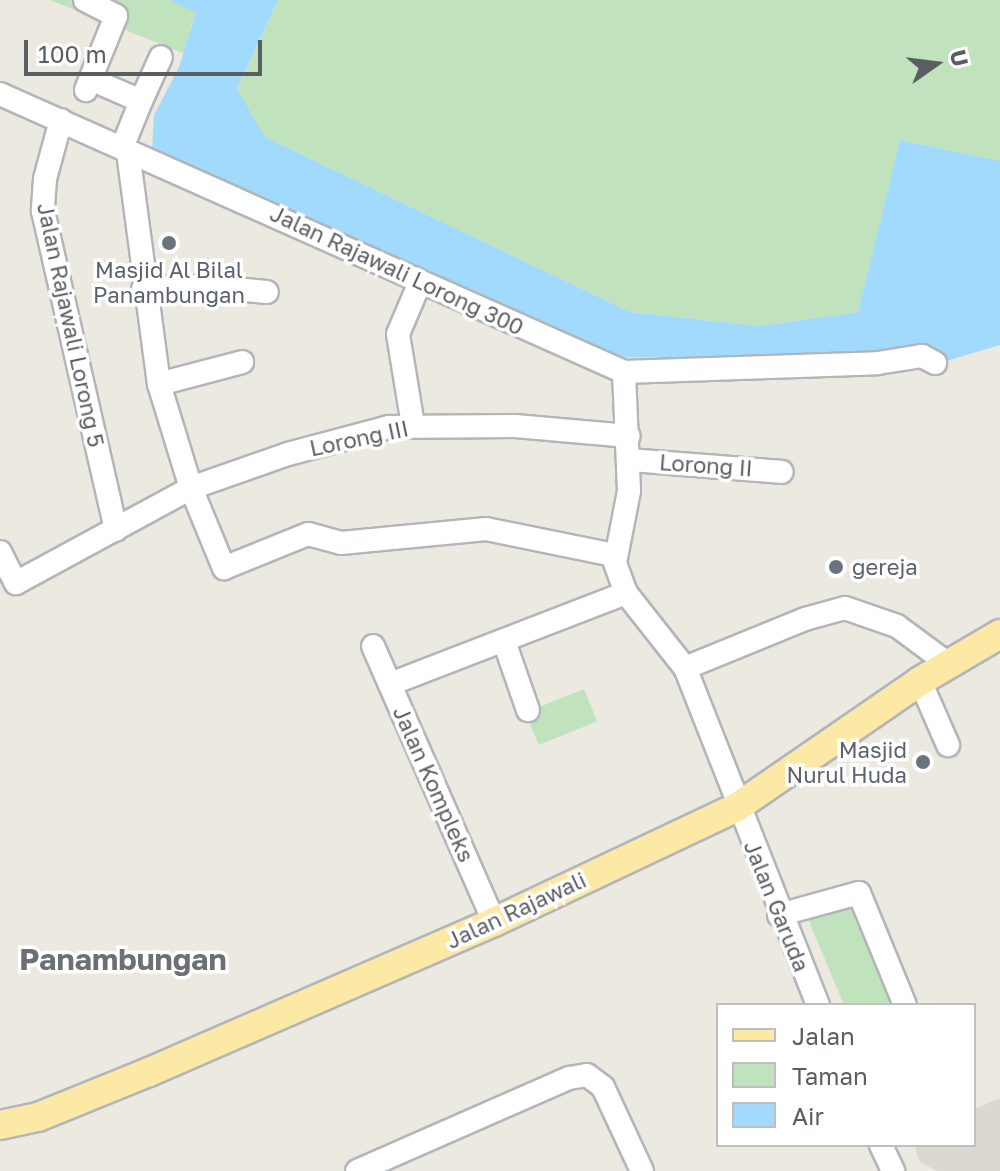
<!DOCTYPE html>
<html>
<head>
<meta charset="utf-8">
<style>
  body { margin:0 }
  #map { position:relative; width:1000px; height:1171px; overflow:hidden; background:#ece9e1; font-family:"Golos Text",sans-serif }
  div>[style] { position:absolute }
  .education>* { inset:0; background:#dcd8cf }
  .green>* { inset:0; background:#c0e3be; transform-origin:0 0 }
  .water>* { inset:0; background:#a1dafc }
  .roads { filter:drop-shadow(2px 0 #b2b5b9) drop-shadow(-2px 0 #b2b5b9) drop-shadow(0 2px #b2b5b9) drop-shadow(0 -2px #b2b5b9) }
  .minor>* { height:22px; margin:-11px; padding:0 11px; transform-origin:11px; border-radius:11px; background:#fff }
  .major>* { height:28px; margin:-14px; padding:0 14px; transform-origin:14px; border-radius:14px; background:#fce9a6 }
  .dots>* { width:22px; height:22px; translate:-50% -50%; box-sizing:border-box; border:4px solid #fff; border-radius:50% }
  span { translate:-50% -50%; white-space:nowrap; text-align:center; line-height:1.15; -webkit-text-stroke:7px #fff; paint-order:stroke }
  .worship-label { font-size:22px; color:#5b616d }
  .left { translate:0 -50%; text-align:left }
  .right { translate:-100% -50%; text-align:right }
  .street-label { font-size:22px; color:#5a5e62 }
  .district-label { font-size:30px; color:#6b7074; font-weight:700 }
  .legend { position:absolute; left:716px; top:1003px; width:260px; height:144px; box-sizing:border-box; background:#fff; border:2px solid #bdbfc0; margin:0; padding:10px 14px; list-style:none; font-size:24px; color:#5a5e62 }
  .legend li { display:flex; align-items:center; gap:16px; height:40px }
  .legend b { width:40px; border:2px solid #bdbfc0 }
  .north { position:absolute; left:896px; top:24px; width:80px; height:80px; -webkit-text-stroke:6px #fff; paint-order:stroke; rotate:76deg; font-size:22px; font-weight:700; line-height:32px; text-align:center; color:#5a5e62 }
  .north::after { content:''; display:block; margin:auto; width:28px; height:36px; background:#5a5e62; clip-path:polygon(50% 0,100% 100%,50% 72%,0 100%) }
  .scale { position:absolute; left:24px; top:40px; width:238px; height:36px; box-sizing:border-box; border:4px solid #5a5e62; border-top:0; padding-left:10px; font-size:24px; line-height:28px; white-space:nowrap; color:#5a5e62; -webkit-text-stroke:6px #fff; paint-order:stroke }
</style>
</head>
<body>
<div id="map">
  <div class="education">
    <div style="clip-path:polygon(1000px 1098px,1000px 1171px,937px 1171px,920px 1162px,914px 1145px,974px 1145px,974px 1109px)"></div>
  </div>
  <div class="green">
    <div style="clip-path:polygon(50px 0,169px 0,196px 11px,183px 53px)"></div>
    <div style="clip-path:polygon(278px 0,1000px 0,1000px 161px,900px 140px,858px 312px,760px 326px,630px 312px,265px 137px,237px 90px)"></div>
    <div style="left:584px;top:689px;width:35px;height:63px;rotate:68deg"></div>
    <div style="clip-path:polygon(855px 896px,901px 1005px,844px 1005px,806px 914px)"></div>
  </div>
  <div class="water">
    <div style="clip-path:polygon(169px 0,278px 0,237px 89px,265px 137px,630px 312px,760px 326px,858px 312px,900px 140px,1000px 161px,1000px 345px,943px 362px,608px 357px,152px 151px,154px 115px,179px 67px,196px 12px)"></div>
  </div>
  <div class="roads">
    <div class="minor">
      <div style="left:85px;top:0;width:35px;rotate:27deg"></div>
      <div style="left:116px;top:16px;width:80px;rotate:112.1deg"></div>
      <div style="left:104px;top:85px;width:40px;rotate:23.4deg"></div>
      <div style="left:141px;top:101px;width:48px;rotate:-65.6deg"></div>
      <div style="left:0;top:94px;width:683px;rotate:24.01deg"></div>
      <div style="left:624px;top:372px;width:119px;rotate:87.6deg"></div>
      <div style="left:629px;top:491px;width:73px;rotate:101deg"></div>
      <div style="left:615px;top:563px;width:32px;rotate:70deg"></div>
      <div style="left:626px;top:593px;width:95px;rotate:51.8deg"></div>
      <div style="left:61px;top:120px;width:61px;rotate:105.2deg"></div>
      <div style="left:45px;top:179px;width:32px;rotate:94deg"></div>
      <div style="left:43px;top:211px;width:327px;rotate:77.1deg"></div>
      <div style="left:122px;top:148px;width:51px;rotate:-68deg"></div>
      <div style="left:128px;top:152px;width:234px;rotate:82.4deg"></div>
      <div style="left:159px;top:384px;width:109px;rotate:72.9deg"></div>
      <div style="left:191px;top:488px;width:87px;rotate:67.6deg"></div>
      <div style="left:224px;top:568px;width:91px;rotate:-22deg"></div>
      <div style="left:308px;top:534px;width:34px;rotate:15deg"></div>
      <div style="left:341px;top:543px;width:146px;rotate:-5.5deg"></div>
      <div style="left:486px;top:529px;width:131px;rotate:11.5deg"></div>
      <div style="left:143px;top:289px;width:60px;rotate:-2.9deg"></div>
      <div style="left:203px;top:286px;width:64px;rotate:5.4deg"></div>
      <div style="left:624px;top:372px;width:254px;rotate:-2deg"></div>
      <div style="left:878px;top:363px;width:45px;rotate:-9deg"></div>
      <div style="left:922px;top:356px;width:15px;rotate:28deg"></div>
      <div style="left:159px;top:384px;width:86px;rotate:-14.8deg"></div>
      <div style="left:413px;top:425px;width:92px;rotate:-99.4deg"></div>
      <div style="left:398px;top:334px;width:56px;rotate:-67.1deg"></div>
      <div style="left:630px;top:460px;width:152px;rotate:4.5deg"></div>
      <div style="left:0;top:552px;width:35px;rotate:63deg"></div>
      <div style="left:16px;top:583px;width:199px;rotate:-28.5deg"></div>
      <div style="left:191px;top:488px;width:103px;rotate:-19.3deg"></div>
      <div style="left:288px;top:454px;width:105px;rotate:-15deg"></div>
      <div style="left:389px;top:427px;width:126px;rotate:-0.5deg"></div>
      <div style="left:515px;top:426px;width:114px;rotate:5deg"></div>
      <div style="left:505px;top:644px;width:70px;rotate:70.8deg"></div>
      <div style="left:373px;top:646px;width:301px;rotate:66.3deg"></div>
      <div style="left:920px;top:681px;width:70px;rotate:66.4deg"></div>
      <div style="left:390px;top:684px;width:253px;rotate:-21.1deg"></div>
      <div style="left:779px;top:915px;width:83px;rotate:-15.4deg"></div>
      <div style="left:859px;top:893px;width:121px;rotate:67.7deg"></div>
      <div style="left:818px;top:1005px;width:362px;rotate:-111.5deg"></div>
      <div style="left:685px;top:668px;width:130px;rotate:-22.2deg"></div>
      <div style="left:805px;top:619px;width:41px;rotate:-15.4deg"></div>
      <div style="left:845px;top:608px;width:55px;rotate:19.1deg"></div>
      <div style="left:897px;top:626px;width:62px;rotate:36.5deg"></div>
      <div style="left:881px;top:1145px;width:29px;rotate:65deg"></div>
      <div style="left:357px;top:1171px;width:232px;rotate:-23.7deg"></div>
      <div style="left:569px;top:1078px;width:18px;rotate:-9deg"></div>
      <div style="left:587px;top:1075px;width:20px;rotate:37deg"></div>
      <div style="left:603px;top:1087px;width:93px;rotate:65.1deg"></div>
    </div>
    <div class="major">
      <div style="left:0;top:1125px;width:39px;rotate:-12deg"></div>
      <div style="left:38px;top:1117px;width:120px;rotate:-22.1deg"></div>
      <div style="left:149px;top:1072px;width:376px;rotate:-23.5deg"></div>
      <div style="left:494px;top:922px;width:269px;rotate:-25.3deg"></div>
      <div style="left:737px;top:807px;width:222px;rotate:-34.5deg"></div>
      <div style="left:920px;top:681px;width:93px;rotate:-30.4deg"></div>
    </div>
  </div>
  <div class="dots">
    <div style="left:169px;top:243px;background:#6b7280"></div>
    <div style="left:836px;top:567px;background:#6b7280"></div>
    <div style="left:923px;top:762px;background:#6b7280"></div>
  </div>
  <div class="worship-label">
    <span style="left:169px;top:282px">Masjid Al Bilal<br>Panambungan</span>
    <span class="left" style="left:852px;top:567px">gereja</span>
    <span class="right" style="left:907px;top:762px">Masjid<br>Nurul Huda</span>
  </div>
  <div class="street-label">
    <span style="left:397px;top:270px;rotate:25deg">Jalan Rajawali Lorong 300</span>
    <span style="left:71px;top:325px;rotate:78deg">Jalan Rajawali Lorong 5</span>
    <span style="left:359px;top:438px;rotate:-12deg">Lorong III</span>
    <span style="left:706px;top:465px;rotate:4deg">Lorong II</span>
    <span style="left:434px;top:784px;rotate:66deg">Jalan Kompleks</span>
    <span style="left:777px;top:906px;rotate:68deg">Jalan Garuda</span>
    <span style="left:516px;top:910px;rotate:-25deg">Jalan Rajawali</span>
  </div>
  <div class="district-label">
    <span style="left:123px;top:959px">Panambungan</span>
  </div>
  <ul class="legend">
  <li><b style="height:10px;background:#fce9a6"></b>Jalan</li>
  <li><b style="height:22px;background:#c0e3be"></b>Taman</li>
  <li><b style="height:22px;background:#a1dafc"></b>Air</li>
  </ul>
  <div class="north">U</div>
  <div class="scale">100 m</div>
</div>
</body>
</html>
